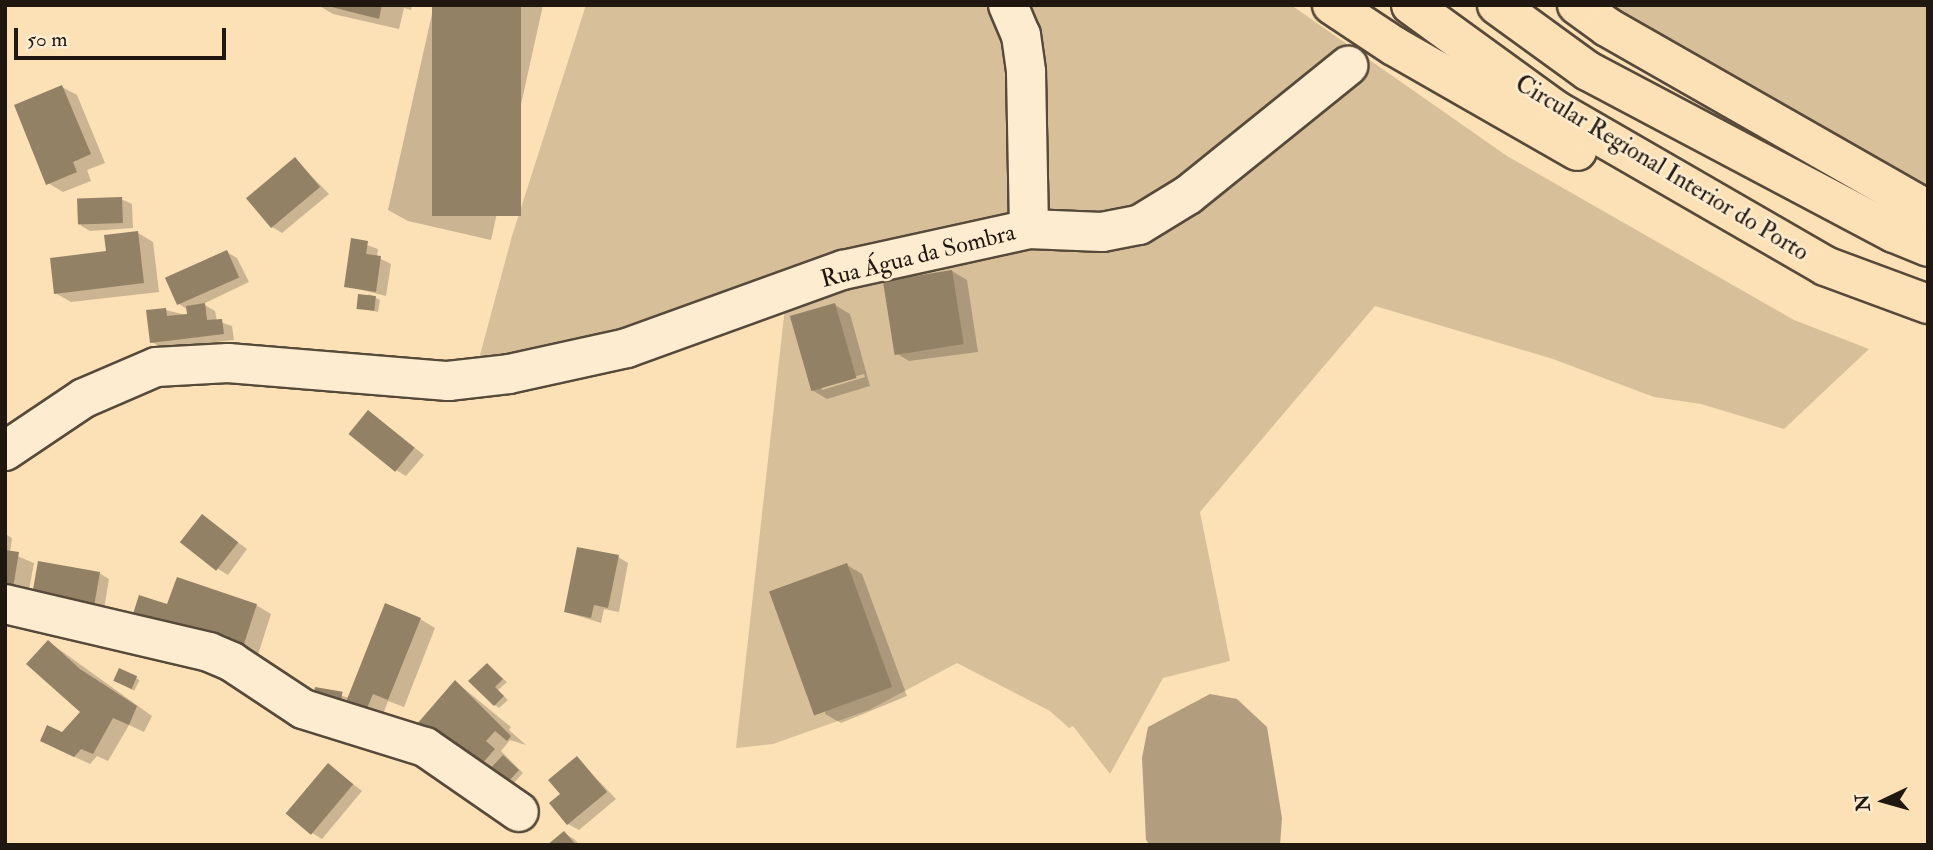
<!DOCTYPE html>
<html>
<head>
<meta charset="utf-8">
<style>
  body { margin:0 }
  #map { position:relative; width:1933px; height:850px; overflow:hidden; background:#fde1b6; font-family:"IM FELL Double Pica",serif }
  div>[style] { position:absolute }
  .green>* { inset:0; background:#d7bf9a }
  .water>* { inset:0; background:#b29d7e }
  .shadow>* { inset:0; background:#0003; transform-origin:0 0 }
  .building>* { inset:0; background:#938166; transform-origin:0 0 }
  .roads { filter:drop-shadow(2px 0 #574a3a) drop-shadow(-2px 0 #574a3a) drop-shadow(0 2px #574a3a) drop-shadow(0 -2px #574a3a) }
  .minor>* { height:38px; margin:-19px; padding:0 19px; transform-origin:19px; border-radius:19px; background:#feecd0 }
  .highway>* { height:38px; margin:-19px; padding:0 19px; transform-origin:19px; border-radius:19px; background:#fde1b6 }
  span { translate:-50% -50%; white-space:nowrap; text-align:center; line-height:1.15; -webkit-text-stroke:5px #feecd0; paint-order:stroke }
  .street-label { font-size:24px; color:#201810 }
  .frame { position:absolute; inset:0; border:7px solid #201810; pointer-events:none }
  .north { position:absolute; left:1849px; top:766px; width:70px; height:70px; -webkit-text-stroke:5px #feecd0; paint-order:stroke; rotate:265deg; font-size:19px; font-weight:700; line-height:28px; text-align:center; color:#201810 }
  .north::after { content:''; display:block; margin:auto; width:24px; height:32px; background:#201810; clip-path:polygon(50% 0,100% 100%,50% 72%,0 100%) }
  .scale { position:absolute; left:14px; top:28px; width:212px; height:32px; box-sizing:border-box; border:4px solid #201810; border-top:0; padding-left:9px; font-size:21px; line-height:24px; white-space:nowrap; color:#201810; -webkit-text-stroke:5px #feecd0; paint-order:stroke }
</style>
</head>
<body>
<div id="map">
  <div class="green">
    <div style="clip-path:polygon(586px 5px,1291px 5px,1507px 156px,1794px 320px,1869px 349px,1784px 429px,1701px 404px,1654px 397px,1553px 359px,1375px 306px,1200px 512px,1230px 661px,1163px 678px,1110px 774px,1073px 726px,1069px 728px,1050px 711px,957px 663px,869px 710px,773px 744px,736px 748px,786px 298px,469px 396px,512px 236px)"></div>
    <div style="clip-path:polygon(1591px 5px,1928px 5px,1928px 208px)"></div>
  </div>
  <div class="water">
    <div style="clip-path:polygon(1210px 694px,1237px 699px,1267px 727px,1282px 818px,1280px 845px,1150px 845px,1146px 840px,1142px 758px,1148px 727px)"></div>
  </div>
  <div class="shadow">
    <div style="clip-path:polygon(318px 5px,412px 5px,411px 10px,404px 8px,399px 29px,333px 14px)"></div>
    <div style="clip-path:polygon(434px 5px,543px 5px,491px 240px,408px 221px,388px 210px)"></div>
    <div style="clip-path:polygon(62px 87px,77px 95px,105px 163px,87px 170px,91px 181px,63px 192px,48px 183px)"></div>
    <div style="clip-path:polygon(295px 159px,329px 194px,282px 233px,272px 227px)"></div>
    <div style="clip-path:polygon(121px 199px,132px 204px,133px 228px,90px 231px,80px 225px)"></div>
    <div style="clip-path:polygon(138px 233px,153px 242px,159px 292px,71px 302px,55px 293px)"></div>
    <div style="clip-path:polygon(353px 240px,378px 249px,377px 257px,391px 264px,386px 296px,346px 286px)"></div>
    <div style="clip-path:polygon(227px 252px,237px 258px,249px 282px,203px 304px,215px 311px,217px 321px,232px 326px,234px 340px,162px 348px,152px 342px,166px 310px,189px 316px,188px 310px,179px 304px)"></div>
    <div style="clip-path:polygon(952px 271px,967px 280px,978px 352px,909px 361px,894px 352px)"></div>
    <div style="clip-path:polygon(369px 294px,380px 300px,378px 312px,359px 308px)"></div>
    <div style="clip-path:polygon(evenodd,835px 305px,850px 314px,870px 386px,827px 399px,812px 390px,835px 305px,864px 374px,865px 377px,822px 390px,822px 386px,864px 374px)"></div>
    <div style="clip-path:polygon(369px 412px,424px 455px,406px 476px,396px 470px)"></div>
    <div style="clip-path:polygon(203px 516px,247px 549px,228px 575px,218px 569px)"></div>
    <div style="clip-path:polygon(5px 534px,12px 538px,10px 553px,34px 563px,27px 601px,5px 597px)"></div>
    <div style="clip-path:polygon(618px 557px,628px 563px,619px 612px,604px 609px,601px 623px,566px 612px)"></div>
    <div style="clip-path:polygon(847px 565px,862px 574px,907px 696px,841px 723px,825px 714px)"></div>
    <div style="clip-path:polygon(99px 573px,109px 579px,104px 609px,45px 599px)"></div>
    <div style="clip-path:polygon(256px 605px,271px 614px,254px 667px,168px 607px)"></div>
    <div style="clip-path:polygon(420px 619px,435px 628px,404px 707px,388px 701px,376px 733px,317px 689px,350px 698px)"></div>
    <div style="clip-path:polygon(49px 642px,152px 716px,144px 732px,129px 725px,108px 761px,97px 756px,90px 764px,57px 749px,83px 712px)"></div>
    <div style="clip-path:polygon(487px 665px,507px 682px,498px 690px,508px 700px,499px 708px,495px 705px)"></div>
    <div style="left:120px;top:670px;width:22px;height:12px;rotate:27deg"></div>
    <div style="clip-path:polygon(456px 682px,511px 727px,509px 730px,526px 745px,510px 740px,501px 751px,523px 773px,511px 786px,474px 772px)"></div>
    <div style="clip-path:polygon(577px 758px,616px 799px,579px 830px,568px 824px,562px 794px)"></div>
    <div style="clip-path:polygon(328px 765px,362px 791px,322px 839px,312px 833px)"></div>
    <div style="clip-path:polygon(564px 833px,574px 839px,580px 845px,550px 845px)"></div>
  </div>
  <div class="building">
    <div style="clip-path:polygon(324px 5px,382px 5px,379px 19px)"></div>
    <div style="left:432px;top:5px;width:89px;height:211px"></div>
    <div style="clip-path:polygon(62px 85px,91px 154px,73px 162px,77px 172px,46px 185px,14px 105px)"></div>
    <div style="left:295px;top:157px;width:39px;height:64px;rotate:50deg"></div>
    <div style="left:122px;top:197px;width:26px;height:45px;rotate:88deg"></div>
    <div style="clip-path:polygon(138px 231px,144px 283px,54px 294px,50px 258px,106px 251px,104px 235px)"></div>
    <div style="clip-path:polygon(351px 238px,368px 241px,366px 254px,381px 256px,376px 292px,344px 287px)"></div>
    <div style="left:227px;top:250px;width:30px;height:68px;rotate:66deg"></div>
    <div style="left:952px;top:270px;width:75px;height:70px;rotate:81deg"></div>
    <div style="left:358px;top:294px;width:18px;height:15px;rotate:6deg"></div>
    <div style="clip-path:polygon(205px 303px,207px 320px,222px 319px,224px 334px,150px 343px,146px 310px,166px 308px,167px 316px,187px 314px,186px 306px)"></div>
    <div style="left:835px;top:303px;width:78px;height:47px;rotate:74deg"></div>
    <div style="left:368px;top:410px;width:60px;height:31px;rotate:39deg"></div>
    <div style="left:202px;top:514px;width:46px;height:36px;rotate:38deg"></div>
    <div style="clip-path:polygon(577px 547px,619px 555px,608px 608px,594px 605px,591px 618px,564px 612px)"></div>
    <div style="clip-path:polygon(5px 550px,19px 552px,12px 594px,5px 592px)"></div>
    <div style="left:38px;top:561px;width:63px;height:33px;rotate:10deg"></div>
    <div style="left:847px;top:563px;width:132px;height:83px;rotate:70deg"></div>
    <div style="clip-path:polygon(177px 577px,257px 604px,239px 659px,130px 623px,139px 595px,167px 604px)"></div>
    <div style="clip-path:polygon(385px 603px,421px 618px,388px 700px,373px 694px,360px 725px,340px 717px)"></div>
    <div style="clip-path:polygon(48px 640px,80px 669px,137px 706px,129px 725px,113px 718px,93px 754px,81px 749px,74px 757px,40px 741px,47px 725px,62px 732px,80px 712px,26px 664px)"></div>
    <div style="clip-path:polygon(487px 663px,503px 679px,495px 687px,504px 696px,494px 706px,468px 681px)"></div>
    <div style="left:119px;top:668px;width:20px;height:14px;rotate:24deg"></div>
    <div style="clip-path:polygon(455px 680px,511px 736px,507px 741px,495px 731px,486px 741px,495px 749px,473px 774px,417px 724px)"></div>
    <div style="left:315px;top:687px;width:28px;height:20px;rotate:10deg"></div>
    <div style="left:503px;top:755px;width:22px;height:21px;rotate:43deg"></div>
    <div style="clip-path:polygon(577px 756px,607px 792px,567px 825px,549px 803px,560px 794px,548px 780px)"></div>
    <div style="left:328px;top:763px;width:33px;height:66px;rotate:40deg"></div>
    <div style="clip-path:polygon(564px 831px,576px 845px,547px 845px)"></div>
  </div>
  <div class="roads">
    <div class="minor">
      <div style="left:1008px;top:5px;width:33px;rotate:67deg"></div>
      <div style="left:1021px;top:35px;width:37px;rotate:82deg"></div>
      <div style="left:1026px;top:72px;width:157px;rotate:88.9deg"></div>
      <div style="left:5px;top:451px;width:95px;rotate:-33.9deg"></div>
      <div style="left:84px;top:398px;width:78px;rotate:-23.3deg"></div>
      <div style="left:156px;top:367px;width:72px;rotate:-3.2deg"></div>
      <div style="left:228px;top:363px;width:221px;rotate:4.7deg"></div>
      <div style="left:448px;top:381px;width:61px;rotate:-6.5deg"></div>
      <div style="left:509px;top:374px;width:121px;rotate:-12.4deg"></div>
      <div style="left:627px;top:348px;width:230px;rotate:-19.9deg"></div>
      <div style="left:843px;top:270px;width:190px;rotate:-12.4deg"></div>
      <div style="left:1029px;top:229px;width:73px;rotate:2.4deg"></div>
      <div style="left:1102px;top:232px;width:38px;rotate:-11deg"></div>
      <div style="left:1139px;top:225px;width:57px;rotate:-31.5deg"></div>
      <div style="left:1188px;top:195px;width:206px;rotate:-38.9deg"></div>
      <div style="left:5px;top:604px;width:210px;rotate:13.2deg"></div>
      <div style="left:209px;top:652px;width:25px;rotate:23deg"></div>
      <div style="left:232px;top:662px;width:85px;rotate:33.5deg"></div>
      <div style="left:303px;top:709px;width:128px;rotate:17.3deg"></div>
      <div style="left:425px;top:747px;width:114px;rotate:34.7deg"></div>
    </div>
    <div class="highway">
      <div style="left:1332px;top:5px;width:74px;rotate:33.5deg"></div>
      <div style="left:1394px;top:46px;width:211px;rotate:29.8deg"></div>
      <div style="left:1411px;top:5px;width:180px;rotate:36deg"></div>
      <div style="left:1557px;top:111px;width:310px;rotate:30deg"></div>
      <div style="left:1825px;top:266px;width:110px;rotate:20.3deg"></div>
      <div style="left:1497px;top:5px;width:112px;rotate:36deg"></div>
      <div style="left:1588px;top:71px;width:346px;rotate:27.9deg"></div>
      <div style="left:1894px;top:233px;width:37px;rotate:22deg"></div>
      <div style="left:1577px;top:5px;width:37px;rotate:36deg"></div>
      <div style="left:1607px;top:27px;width:369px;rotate:29.7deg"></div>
    </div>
  </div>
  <div class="street-label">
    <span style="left:1662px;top:168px;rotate:31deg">Circular Regional Interior do Porto</span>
    <span style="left:918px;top:256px;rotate:-14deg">Rua Água da Sombra</span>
  </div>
  <div class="frame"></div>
  <div class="north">N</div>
  <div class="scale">50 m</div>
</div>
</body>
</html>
